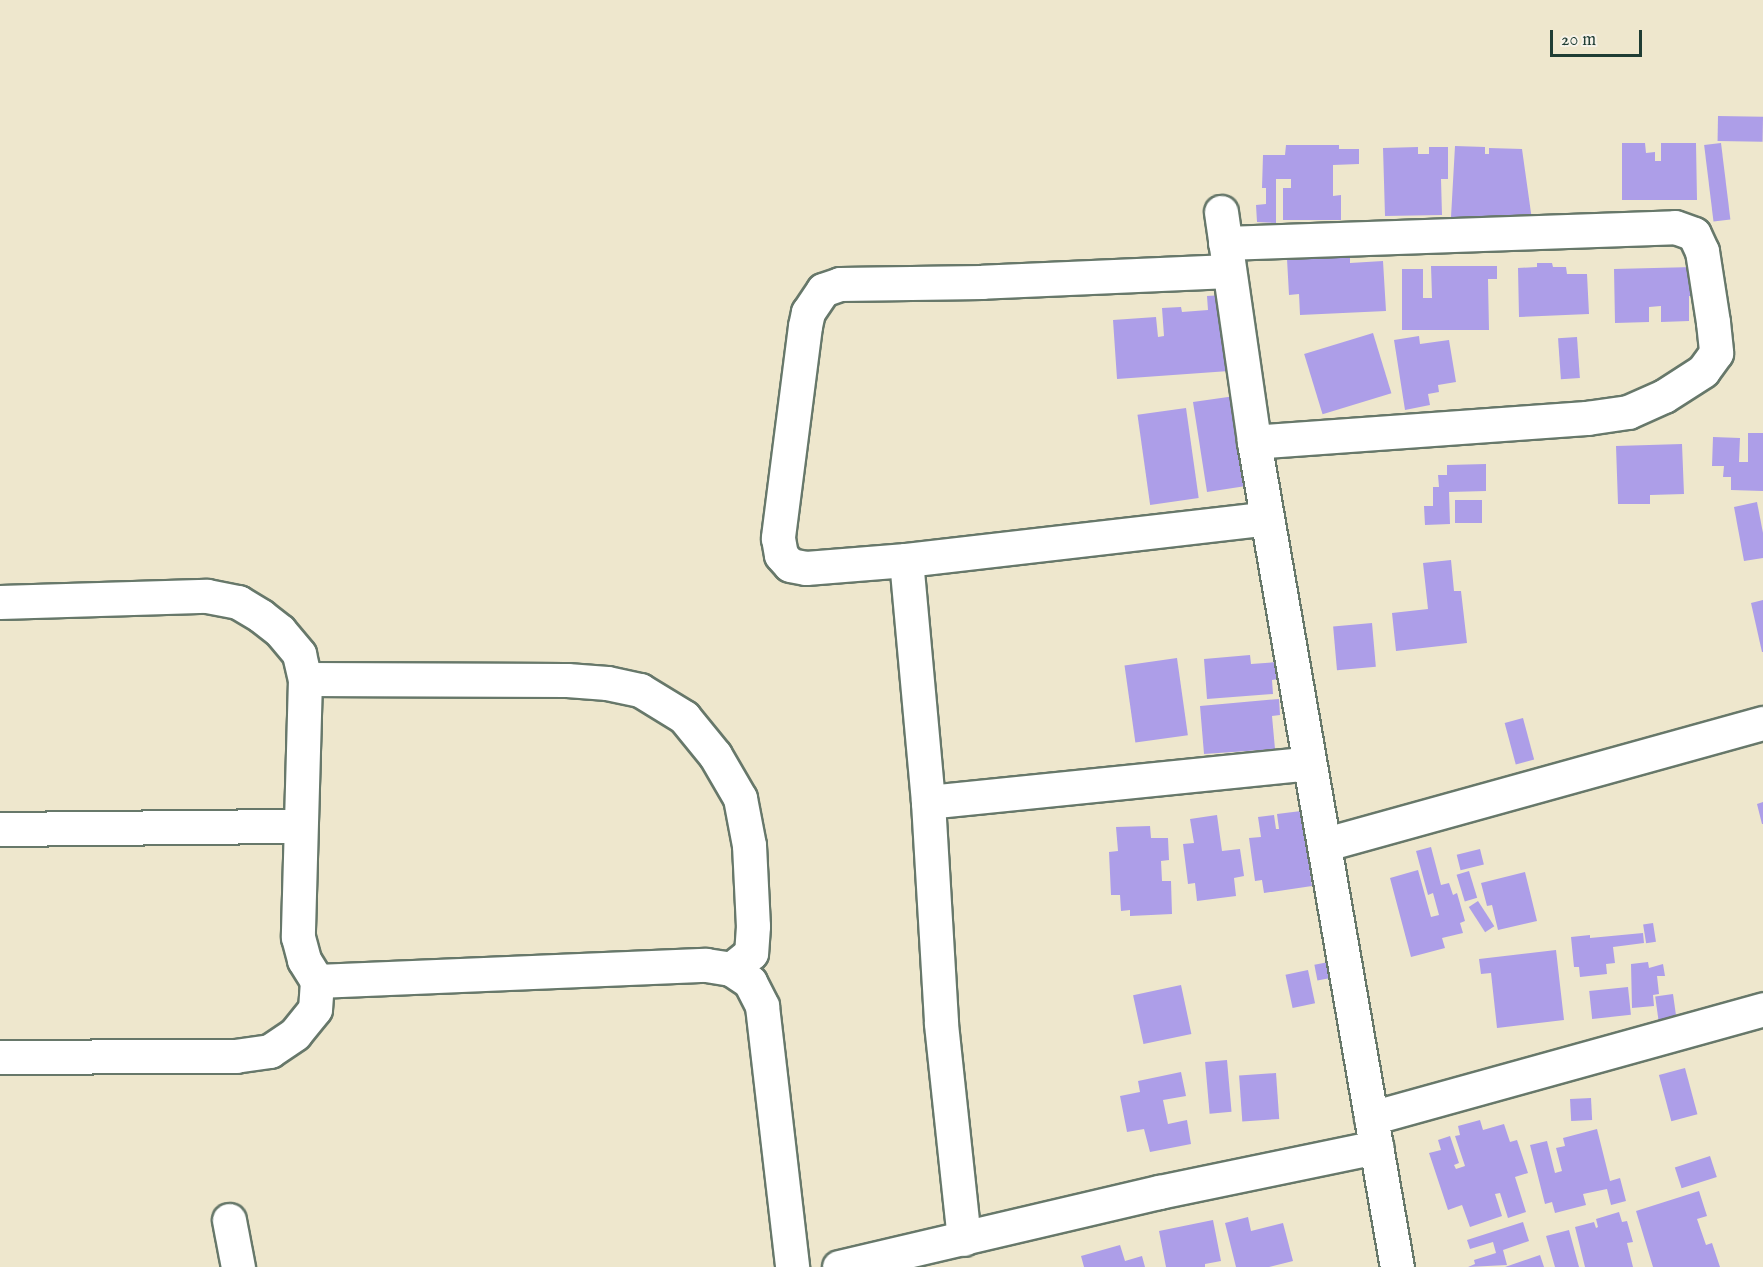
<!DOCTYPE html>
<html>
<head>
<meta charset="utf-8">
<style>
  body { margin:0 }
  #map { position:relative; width:1763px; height:1267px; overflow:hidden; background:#eee7cd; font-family:"IM FELL English",serif }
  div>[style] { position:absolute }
  .building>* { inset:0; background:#ad9ee8; transform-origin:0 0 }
  .roads { filter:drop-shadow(2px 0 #67786a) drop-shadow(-2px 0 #67786a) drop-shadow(0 2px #67786a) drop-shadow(0 -2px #67786a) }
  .minor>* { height:33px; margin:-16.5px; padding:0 16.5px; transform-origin:16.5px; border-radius:16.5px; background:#fff }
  span { translate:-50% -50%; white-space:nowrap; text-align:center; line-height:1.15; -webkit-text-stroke:4.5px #f7f3e8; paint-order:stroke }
  .scale { position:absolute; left:1550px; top:30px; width:92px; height:27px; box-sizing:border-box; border:3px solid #1f3d34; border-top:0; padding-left:8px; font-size:18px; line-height:21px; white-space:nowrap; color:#1f3d34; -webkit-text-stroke:4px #f7f3e8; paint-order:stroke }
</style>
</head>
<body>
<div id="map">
  <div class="building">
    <div style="left:1718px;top:116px;width:45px;height:25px;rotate:1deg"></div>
    <div style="clip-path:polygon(1622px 143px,1645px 143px,1646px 153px,1655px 152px,1655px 161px,1661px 161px,1661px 143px,1696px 143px,1697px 200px,1622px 200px)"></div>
    <div style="left:1721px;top:143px;width:77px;height:17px;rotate:83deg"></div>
    <div style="clip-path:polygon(1286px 145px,1339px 145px,1339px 149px,1359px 149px,1359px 164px,1333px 165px,1333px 196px,1341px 195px,1341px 220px,1283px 220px,1283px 188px,1291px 188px,1291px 179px,1276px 179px,1276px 223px,1257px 222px,1256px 205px,1266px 204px,1266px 188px,1262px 188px,1263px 155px,1285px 155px)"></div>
    <div style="clip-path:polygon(1455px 146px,1485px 147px,1485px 154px,1489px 154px,1489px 148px,1522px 149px,1532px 220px,1451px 217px)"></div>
    <div style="clip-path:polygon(1418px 147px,1418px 154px,1429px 154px,1429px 147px,1448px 147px,1448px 179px,1441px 179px,1442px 215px,1385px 216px,1383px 148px)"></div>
    <div style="clip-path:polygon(1350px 256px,1350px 263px,1383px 261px,1386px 311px,1300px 315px,1299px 294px,1289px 295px,1287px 259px)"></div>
    <div style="clip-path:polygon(1537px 263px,1552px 263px,1553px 267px,1566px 267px,1567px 274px,1587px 274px,1589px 314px,1519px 317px,1518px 268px,1537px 267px)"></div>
    <div style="clip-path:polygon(1431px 266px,1497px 266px,1497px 279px,1488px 279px,1489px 330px,1402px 330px,1402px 269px,1423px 269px,1423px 298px,1432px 298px)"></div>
    <div style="clip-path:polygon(1694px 267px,1707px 295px,1689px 296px,1689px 321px,1661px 322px,1661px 306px,1649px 307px,1649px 322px,1615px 323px,1614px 269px)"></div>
    <div style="clip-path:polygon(1223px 295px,1229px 371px,1117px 379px,1113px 320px,1156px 317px,1158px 337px,1164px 336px,1162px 308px,1181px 307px,1182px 312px,1208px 310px,1207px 296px)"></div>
    <div style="left:1373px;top:333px;width:63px;height:72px;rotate:73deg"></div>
    <div style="clip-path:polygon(1419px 336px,1420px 344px,1449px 340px,1456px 382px,1438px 385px,1439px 392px,1428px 394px,1430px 405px,1405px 410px,1394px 340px)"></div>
    <div style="left:1577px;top:337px;width:41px;height:19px;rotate:86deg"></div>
    <div style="clip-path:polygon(1242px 395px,1246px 486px,1207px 492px,1193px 402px)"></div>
    <div style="left:1186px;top:408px;width:91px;height:49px;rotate:82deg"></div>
    <div style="clip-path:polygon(1748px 433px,1763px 433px,1763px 491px,1731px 490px,1731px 477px,1723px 477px,1724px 466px,1712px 466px,1713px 437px,1740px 438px,1739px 462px,1748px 462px)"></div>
    <div style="clip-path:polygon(1682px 444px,1684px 494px,1650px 495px,1650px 504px,1618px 504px,1616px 446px)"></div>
    <div style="clip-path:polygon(1486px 464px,1486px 491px,1449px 492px,1450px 524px,1425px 525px,1424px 506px,1433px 506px,1433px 487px,1439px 487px,1438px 475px,1447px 475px,1447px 465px)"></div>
    <div style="left:1482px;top:500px;width:23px;height:27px;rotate:90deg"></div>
    <div style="clip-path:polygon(1757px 502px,1763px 533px,1763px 558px,1744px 561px,1734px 507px)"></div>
    <div style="clip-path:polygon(1451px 560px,1454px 591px,1461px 591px,1467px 643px,1396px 651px,1392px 613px,1428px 609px,1423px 563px)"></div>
    <div style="clip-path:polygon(1763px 600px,1763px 652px,1762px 652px,1751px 603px)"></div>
    <div style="left:1372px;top:623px;width:44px;height:39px;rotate:85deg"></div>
    <div style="clip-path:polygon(1250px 655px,1251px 664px,1277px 662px,1278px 679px,1272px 680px,1273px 694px,1207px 699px,1204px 659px)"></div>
    <div style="left:1177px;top:658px;width:78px;height:53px;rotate:82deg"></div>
    <div style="clip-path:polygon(1279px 699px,1280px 715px,1272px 716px,1275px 749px,1204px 754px,1200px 706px)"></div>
    <div style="left:1523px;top:718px;width:43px;height:19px;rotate:75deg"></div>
    <div style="clip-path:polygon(1763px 802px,1763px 824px,1762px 824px,1757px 804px)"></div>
    <div style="clip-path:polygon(1301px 811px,1312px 886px,1264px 893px,1262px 880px,1255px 881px,1249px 838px,1261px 837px,1258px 817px,1274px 815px,1276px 829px,1279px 829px,1277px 814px)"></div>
    <div style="clip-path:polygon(1217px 815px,1222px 851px,1240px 849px,1244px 876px,1234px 878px,1236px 896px,1197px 901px,1195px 883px,1188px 884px,1183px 844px,1194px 843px,1190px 819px)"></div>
    <div style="clip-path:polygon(1150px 826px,1151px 838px,1168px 838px,1169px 860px,1161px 861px,1162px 881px,1171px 881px,1172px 914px,1130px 916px,1130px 910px,1121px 911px,1120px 895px,1111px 895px,1109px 852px,1118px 851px,1116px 827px)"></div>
    <div style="clip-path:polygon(1431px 847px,1441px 885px,1449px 883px,1453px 895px,1457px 893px,1465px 921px,1460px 923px,1463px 933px,1442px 938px,1445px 948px,1411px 957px,1390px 878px,1418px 870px,1431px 917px,1439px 915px,1433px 893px,1428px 895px,1416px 851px)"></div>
    <div style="left:1480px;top:849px;width:16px;height:24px;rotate:76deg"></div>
    <div style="left:1469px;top:871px;width:28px;height:13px;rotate:73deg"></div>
    <div style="clip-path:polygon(1525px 872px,1537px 921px,1498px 930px,1492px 905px,1487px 906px,1481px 883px)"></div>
    <div style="left:1478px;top:901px;width:30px;height:11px;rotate:57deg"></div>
    <div style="left:1653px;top:923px;width:19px;height:10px;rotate:81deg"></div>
    <div style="clip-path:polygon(1643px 933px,1644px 943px,1613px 947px,1615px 963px,1606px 964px,1607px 974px,1580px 977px,1579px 967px,1574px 967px,1571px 937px,1590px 935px,1590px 938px)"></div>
    <div style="clip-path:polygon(1556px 950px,1564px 1020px,1497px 1028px,1491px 973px,1481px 974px,1479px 959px)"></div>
    <div style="left:1334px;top:961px;width:16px;height:20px;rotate:79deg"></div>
    <div style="clip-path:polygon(1648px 962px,1649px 968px,1663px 964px,1665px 976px,1657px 976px,1659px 994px,1653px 995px,1654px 1006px,1632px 1008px,1631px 964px)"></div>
    <div style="left:1308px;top:970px;width:34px;height:23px;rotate:78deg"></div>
    <div style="left:1181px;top:985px;width:50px;height:49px;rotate:78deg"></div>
    <div style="left:1628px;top:987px;width:28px;height:39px;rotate:84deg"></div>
    <div style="left:1673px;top:994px;width:28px;height:18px;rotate:82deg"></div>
    <div style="left:1227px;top:1060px;width:52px;height:22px;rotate:85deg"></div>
    <div style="left:1685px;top:1068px;width:48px;height:27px;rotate:75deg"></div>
    <div style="clip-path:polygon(1181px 1072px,1186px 1096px,1163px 1100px,1168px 1124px,1187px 1120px,1191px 1144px,1150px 1152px,1144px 1129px,1127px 1132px,1120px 1096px,1140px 1092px,1138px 1081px)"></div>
    <div style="left:1276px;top:1073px;width:46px;height:37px;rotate:86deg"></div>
    <div style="left:1591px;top:1098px;width:22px;height:21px;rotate:87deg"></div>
    <div style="clip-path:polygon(1480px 1120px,1483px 1130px,1504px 1124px,1510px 1142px,1517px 1140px,1528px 1173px,1515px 1177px,1526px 1212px,1508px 1218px,1500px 1193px,1495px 1194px,1502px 1216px,1470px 1227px,1462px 1205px,1448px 1210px,1429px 1153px,1441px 1150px,1438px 1140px,1450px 1136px,1459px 1163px,1454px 1165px,1456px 1169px,1465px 1166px,1455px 1136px,1460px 1135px,1458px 1126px)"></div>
    <div style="clip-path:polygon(1597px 1129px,1610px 1181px,1620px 1178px,1626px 1201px,1611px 1205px,1607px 1189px,1583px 1194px,1586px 1205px,1555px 1213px,1552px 1202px,1545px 1204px,1530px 1145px,1547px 1141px,1555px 1173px,1562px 1171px,1556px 1148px,1565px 1146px,1563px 1138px)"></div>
    <div style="left:1710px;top:1156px;width:22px;height:37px;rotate:72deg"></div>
    <div style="clip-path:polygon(1699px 1191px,1707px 1216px,1697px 1219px,1706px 1245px,1712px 1243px,1720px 1267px,1653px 1267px,1636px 1211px)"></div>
    <div style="clip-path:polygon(1619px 1212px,1622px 1222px,1627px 1221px,1633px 1242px,1627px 1243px,1633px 1267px,1585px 1267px,1575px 1227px,1594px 1222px,1596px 1228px,1598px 1227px,1596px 1219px)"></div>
    <div style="clip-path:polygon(1248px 1217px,1251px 1231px,1283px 1223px,1293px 1261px,1269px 1267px,1236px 1267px,1225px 1223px)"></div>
    <div style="clip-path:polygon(1213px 1220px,1221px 1261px,1205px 1264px,1205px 1267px,1166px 1267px,1159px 1231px)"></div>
    <div style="clip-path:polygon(1523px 1222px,1529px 1241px,1503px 1250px,1507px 1265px,1468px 1267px,1475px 1264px,1474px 1260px,1496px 1253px,1493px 1242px,1470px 1249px,1467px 1240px)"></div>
    <div style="clip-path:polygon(1569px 1230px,1579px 1267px,1555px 1267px,1546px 1236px)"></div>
    <div style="clip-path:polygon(1120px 1245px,1125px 1261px,1142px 1256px,1145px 1267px,1084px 1267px,1081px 1256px)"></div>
    <div style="clip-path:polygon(1540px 1255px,1544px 1267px,1505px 1267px)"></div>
  </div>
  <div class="roads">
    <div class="minor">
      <div style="left:1221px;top:212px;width:232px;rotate:81.8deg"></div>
      <div style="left:1254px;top:442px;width:837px;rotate:80.17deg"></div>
      <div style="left:1225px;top:243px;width:450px;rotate:-2deg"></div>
      <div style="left:1675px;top:227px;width:20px;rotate:20deg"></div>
      <div style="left:1694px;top:234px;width:19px;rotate:65deg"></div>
      <div style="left:1702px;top:251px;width:72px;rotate:81.2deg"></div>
      <div style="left:1713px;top:322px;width:31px;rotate:84deg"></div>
      <div style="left:1716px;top:353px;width:22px;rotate:126deg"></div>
      <div style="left:1703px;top:371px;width:46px;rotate:147.3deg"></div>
      <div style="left:1664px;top:396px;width:39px;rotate:156deg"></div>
      <div style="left:1628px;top:412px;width:41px;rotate:171.7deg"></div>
      <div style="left:1587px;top:418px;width:334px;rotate:175.9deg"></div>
      <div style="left:1229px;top:271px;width:247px;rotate:177.5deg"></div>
      <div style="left:982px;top:282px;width:142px;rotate:179.2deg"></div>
      <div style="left:840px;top:284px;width:18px;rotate:161deg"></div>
      <div style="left:823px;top:290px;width:27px;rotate:124deg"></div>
      <div style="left:808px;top:312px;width:14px;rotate:102deg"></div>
      <div style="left:805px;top:326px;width:214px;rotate:97.3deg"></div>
      <div style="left:778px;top:538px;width:17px;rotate:80deg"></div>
      <div style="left:781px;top:555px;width:13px;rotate:48deg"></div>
      <div style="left:790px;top:565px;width:16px;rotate:11deg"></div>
      <div style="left:806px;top:568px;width:100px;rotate:-4.6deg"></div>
      <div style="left:906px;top:560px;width:363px;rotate:-6.6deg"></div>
      <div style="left:906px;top:560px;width:243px;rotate:84.8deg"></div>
      <div style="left:928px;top:802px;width:222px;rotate:86.6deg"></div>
      <div style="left:941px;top:1024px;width:216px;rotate:83.9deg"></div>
      <div style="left:0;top:602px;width:207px;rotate:-1.7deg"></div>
      <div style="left:207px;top:596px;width:32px;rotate:11deg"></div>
      <div style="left:238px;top:602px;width:27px;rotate:31deg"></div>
      <div style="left:261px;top:616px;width:24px;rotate:38deg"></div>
      <div style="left:280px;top:631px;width:30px;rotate:50deg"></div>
      <div style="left:299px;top:654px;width:26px;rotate:77deg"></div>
      <div style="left:305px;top:679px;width:258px;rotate:91.6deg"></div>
      <div style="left:298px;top:937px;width:24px;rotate:75deg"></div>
      <div style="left:304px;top:960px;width:25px;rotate:58deg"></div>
      <div style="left:317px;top:981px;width:28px;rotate:94deg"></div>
      <div style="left:315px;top:1009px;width:32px;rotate:129deg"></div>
      <div style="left:295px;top:1034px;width:30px;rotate:146deg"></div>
      <div style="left:270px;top:1051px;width:34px;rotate:172deg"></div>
      <div style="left:236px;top:1056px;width:236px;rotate:179.8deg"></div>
      <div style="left:305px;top:679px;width:262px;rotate:0.2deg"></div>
      <div style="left:567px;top:680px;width:40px;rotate:4.3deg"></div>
      <div style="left:607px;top:683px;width:34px;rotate:12deg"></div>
      <div style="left:640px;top:690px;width:52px;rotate:31.5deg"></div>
      <div style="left:684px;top:717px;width:49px;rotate:50.8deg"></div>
      <div style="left:715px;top:755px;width:50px;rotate:59.8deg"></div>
      <div style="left:740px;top:798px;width:48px;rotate:79.2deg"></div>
      <div style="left:749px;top:845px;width:81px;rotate:87.2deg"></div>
      <div style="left:753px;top:926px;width:27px;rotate:94deg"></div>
      <div style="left:751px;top:953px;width:26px;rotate:141deg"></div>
      <div style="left:928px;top:802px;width:383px;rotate:-5.8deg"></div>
      <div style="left:0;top:829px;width:299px;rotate:-0.6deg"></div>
      <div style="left:1326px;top:844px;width:453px;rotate:-15.5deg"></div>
      <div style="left:317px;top:981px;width:389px;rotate:-2.4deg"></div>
      <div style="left:706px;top:965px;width:25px;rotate:9deg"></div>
      <div style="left:731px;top:969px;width:23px;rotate:34deg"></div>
      <div style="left:750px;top:982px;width:27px;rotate:63deg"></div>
      <div style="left:762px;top:1006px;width:263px;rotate:83.4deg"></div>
      <div style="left:1371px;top:1118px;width:407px;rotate:-15.5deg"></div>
      <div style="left:229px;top:1220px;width:48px;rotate:79.2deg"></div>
      <div style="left:839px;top:1267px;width:329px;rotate:-13.2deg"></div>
      <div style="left:1159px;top:1192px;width:222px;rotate:-11.7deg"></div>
    </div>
  </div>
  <div class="scale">20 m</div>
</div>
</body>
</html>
